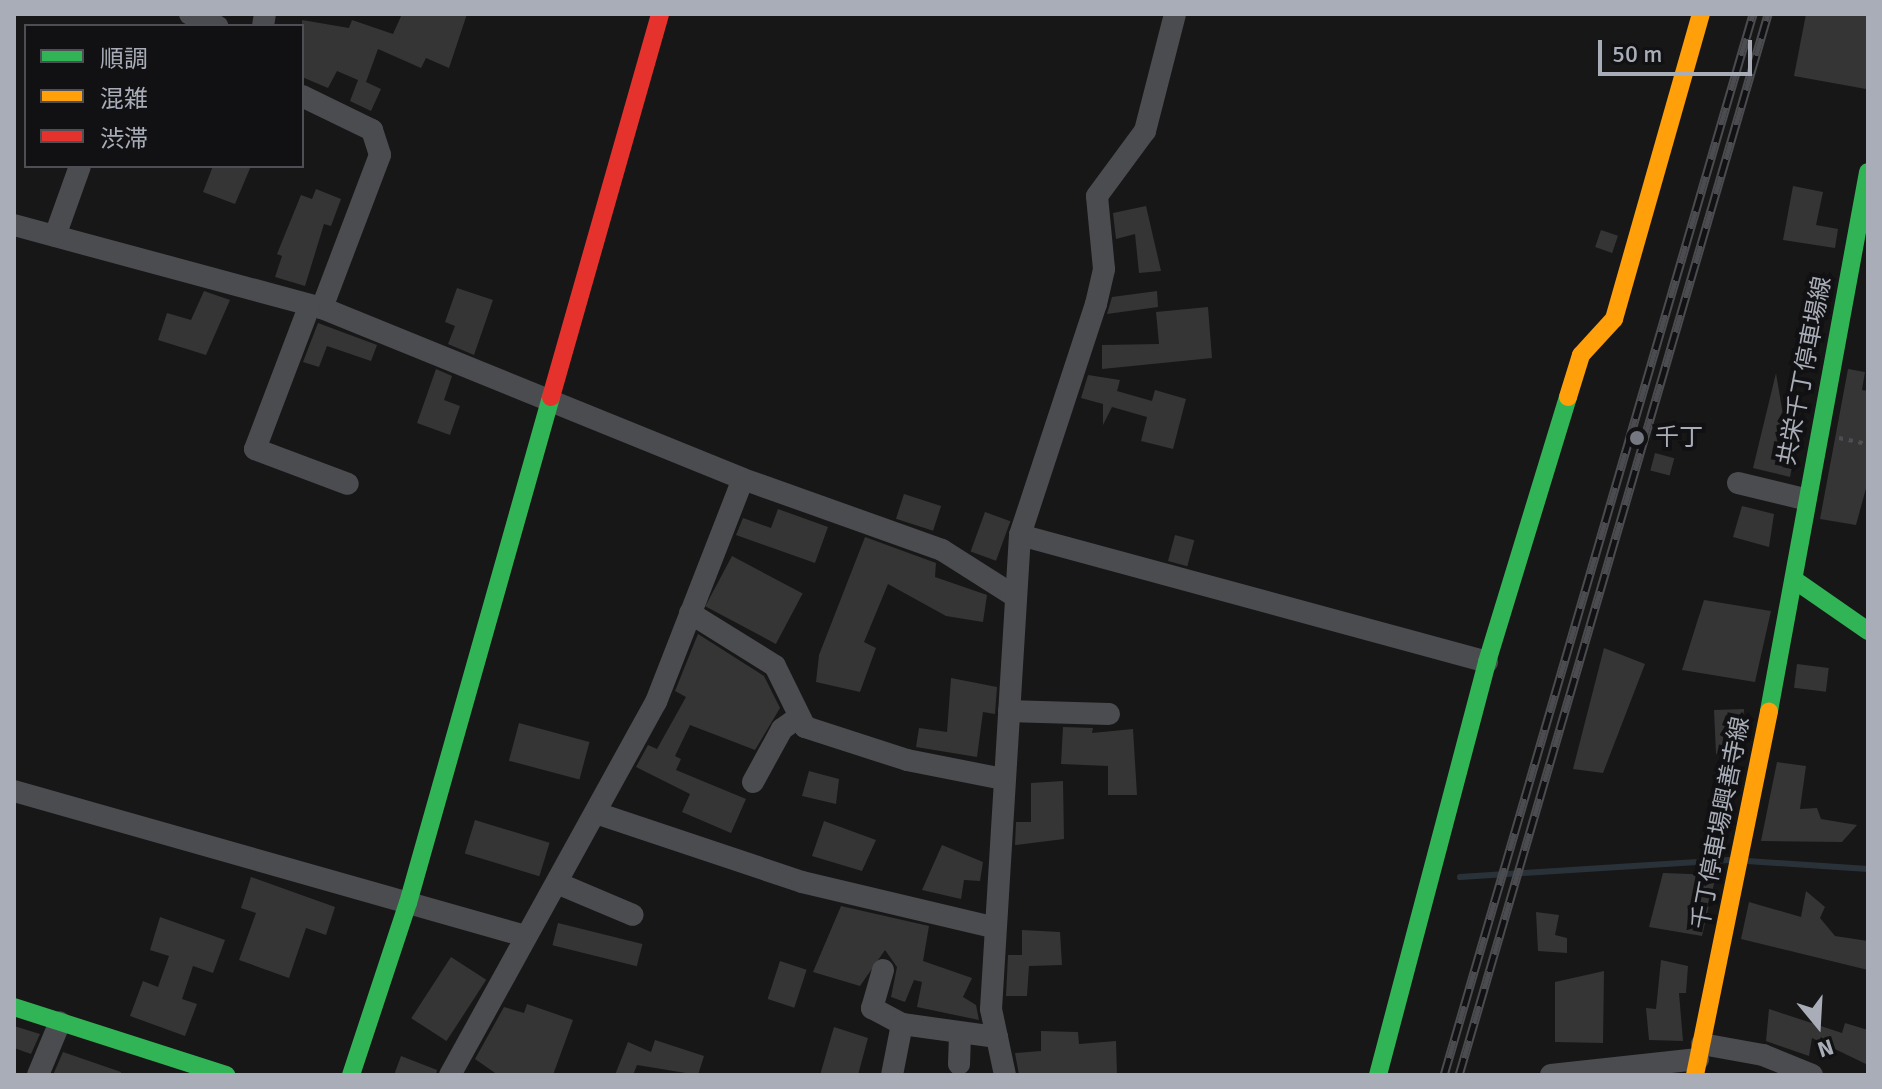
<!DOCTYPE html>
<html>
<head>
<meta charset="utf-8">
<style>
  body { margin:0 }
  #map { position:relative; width:1882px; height:1089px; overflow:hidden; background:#171717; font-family:Signika,"Noto Sans JP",sans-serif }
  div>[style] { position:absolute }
  .stream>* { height:6px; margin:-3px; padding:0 3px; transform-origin:3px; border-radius:3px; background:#2a3239 }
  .building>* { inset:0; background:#353536; transform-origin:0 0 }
  .path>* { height:4px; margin-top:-2px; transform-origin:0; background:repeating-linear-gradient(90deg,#4d4e52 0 4px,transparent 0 10px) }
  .street>* { height:22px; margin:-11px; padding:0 11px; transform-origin:11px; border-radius:11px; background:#4b4c50 }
  .fast>* { height:18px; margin:-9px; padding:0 9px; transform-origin:9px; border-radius:9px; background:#30b455 }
  .slow>* { height:18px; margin:-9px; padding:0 9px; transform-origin:9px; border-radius:9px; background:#ff9f0a }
  .jam>* { height:18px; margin:-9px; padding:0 9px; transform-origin:9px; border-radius:9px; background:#e5322d }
  .rail>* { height:9px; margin-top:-4.5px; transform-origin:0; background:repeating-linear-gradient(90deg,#111113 0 18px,#4b4c4f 0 36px); box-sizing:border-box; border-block:2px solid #4b4c4f }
  .dots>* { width:22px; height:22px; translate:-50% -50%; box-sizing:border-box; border:4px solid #111113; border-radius:50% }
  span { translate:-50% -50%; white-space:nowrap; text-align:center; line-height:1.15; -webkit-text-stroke:8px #111113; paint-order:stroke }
  .street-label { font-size:24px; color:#a8adb8 }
  .poi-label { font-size:24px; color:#a8adb8 }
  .left { translate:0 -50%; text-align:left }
  .frame { position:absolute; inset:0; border:16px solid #a8adb8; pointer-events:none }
  .legend { position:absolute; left:24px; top:24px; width:280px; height:144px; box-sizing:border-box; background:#111113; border:2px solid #4d4f55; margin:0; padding:10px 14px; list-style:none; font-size:24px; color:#a8adb8 }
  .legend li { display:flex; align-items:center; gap:16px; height:40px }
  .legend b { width:40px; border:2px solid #4d4f55 }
  .north { position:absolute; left:1778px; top:985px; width:80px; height:80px; -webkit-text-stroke:6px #111113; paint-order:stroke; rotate:162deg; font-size:22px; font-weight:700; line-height:32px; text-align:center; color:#a8adb8 }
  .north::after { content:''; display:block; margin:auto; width:28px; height:36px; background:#a8adb8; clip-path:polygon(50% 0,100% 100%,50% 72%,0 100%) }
  .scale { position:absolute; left:1598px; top:40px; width:154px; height:36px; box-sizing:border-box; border:4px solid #a8adb8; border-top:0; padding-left:10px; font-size:24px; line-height:28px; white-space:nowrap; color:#a8adb8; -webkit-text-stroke:6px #111113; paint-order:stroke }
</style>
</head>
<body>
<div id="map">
  <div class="stream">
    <div style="left:1747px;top:861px;width:121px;rotate:3.8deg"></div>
    <div style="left:1460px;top:877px;width:273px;rotate:-3.6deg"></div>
  </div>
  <div class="building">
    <div style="clip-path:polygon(402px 14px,467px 14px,449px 68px,426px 58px,421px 68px,378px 49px,366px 82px,381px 89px,371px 111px,350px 101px,358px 80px,337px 71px,328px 88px,302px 77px,302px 20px,349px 28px,352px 20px,393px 34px)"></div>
    <div style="clip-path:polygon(1806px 14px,1868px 14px,1866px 89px,1794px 76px)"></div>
    <div style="clip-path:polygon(213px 166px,251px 166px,235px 204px,203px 192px)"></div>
    <div style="clip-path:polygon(1793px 186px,1823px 192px,1816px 225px,1838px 229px,1835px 248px,1783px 240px)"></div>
    <div style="clip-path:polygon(316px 189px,341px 199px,331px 226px,324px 224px,305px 286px,275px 277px,282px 256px,277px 254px,301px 195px,312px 199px)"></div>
    <div style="clip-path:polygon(1146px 206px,1161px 271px,1139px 273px,1135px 234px,1116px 239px,1113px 213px)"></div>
    <div style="left:1601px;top:230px;width:18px;height:18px;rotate:19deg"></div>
    <div style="clip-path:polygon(457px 288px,493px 300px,474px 355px,448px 344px,455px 326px,445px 322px)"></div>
    <div style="clip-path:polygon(204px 291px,230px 300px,206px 355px,158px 340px,167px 313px,191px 320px)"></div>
    <div style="clip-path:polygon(1157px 291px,1158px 307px,1107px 314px,1112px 297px)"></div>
    <div style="clip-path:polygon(1208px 307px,1212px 358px,1102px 369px,1102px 345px,1159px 344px,1156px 312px)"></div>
    <div style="clip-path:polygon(318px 323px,377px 345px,371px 361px,327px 346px,319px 367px,303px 362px)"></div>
    <div style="clip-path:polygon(436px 369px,452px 376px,444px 400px,460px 406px,450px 435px,417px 423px)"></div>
    <div style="clip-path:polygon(1848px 369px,1865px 372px,1862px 390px,1868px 391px,1868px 481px,1856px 525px,1820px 519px)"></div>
    <div style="clip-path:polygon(1776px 373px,1785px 427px,1799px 431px,1790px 477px,1753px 468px)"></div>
    <div style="clip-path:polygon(1088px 375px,1120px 380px,1117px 391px,1152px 401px,1155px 390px,1186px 399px,1173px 449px,1141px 441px,1147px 417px,1112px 407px,1103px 425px,1103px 404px,1081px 398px)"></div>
    <div style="left:1655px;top:453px;width:20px;height:18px;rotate:15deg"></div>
    <div style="left:904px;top:494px;width:39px;height:26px;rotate:18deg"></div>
    <div style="clip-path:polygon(1742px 506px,1774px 514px,1769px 547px,1733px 537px)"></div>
    <div style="clip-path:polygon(778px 509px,828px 527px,815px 563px,736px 535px,743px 518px,771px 528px)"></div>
    <div style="left:985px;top:512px;width:27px;height:42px;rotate:20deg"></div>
    <div style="left:1175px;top:535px;width:20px;height:27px;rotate:15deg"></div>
    <div style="clip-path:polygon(865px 537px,936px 563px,935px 577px,987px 595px,983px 622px,946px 616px,888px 584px,864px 642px,876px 648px,860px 692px,816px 682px,819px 655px)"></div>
    <div style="left:732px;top:556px;width:80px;height:57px;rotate:28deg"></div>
    <div style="clip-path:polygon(1704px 600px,1771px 611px,1755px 682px,1682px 670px)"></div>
    <div style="clip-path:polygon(698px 634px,764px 676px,780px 708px,755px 750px,690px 725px,675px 756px,681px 759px,676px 770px,746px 799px,731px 833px,682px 812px,690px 794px,636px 767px,648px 745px,657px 749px,686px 697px,675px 691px)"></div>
    <div style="clip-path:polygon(1604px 648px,1645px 664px,1603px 773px,1573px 769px)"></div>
    <div style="left:1797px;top:664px;width:32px;height:24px;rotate:7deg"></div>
    <div style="clip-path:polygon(951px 678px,997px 687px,995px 714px,983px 712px,977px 757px,916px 747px,919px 728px,947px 732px)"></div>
    <div style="clip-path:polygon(1744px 709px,1742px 754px,1716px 754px,1714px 710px)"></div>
    <div style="left:519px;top:723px;width:73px;height:39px;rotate:15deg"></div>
    <div style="clip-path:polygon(1063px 727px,1093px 728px,1092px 733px,1133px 729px,1137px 795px,1108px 795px,1108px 766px,1061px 764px)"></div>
    <div style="clip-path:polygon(1777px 762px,1806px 766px,1800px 809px,1817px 808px,1821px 819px,1857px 825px,1842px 842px,1761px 841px)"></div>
    <div style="clip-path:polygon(809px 771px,839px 779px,836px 804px,802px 796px)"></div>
    <div style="clip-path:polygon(1063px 781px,1064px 839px,1015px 845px,1016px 822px,1031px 822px,1031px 783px)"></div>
    <div style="left:475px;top:820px;width:78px;height:35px;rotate:17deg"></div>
    <div style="clip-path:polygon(824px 821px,876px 840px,862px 871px,812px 856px)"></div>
    <div style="clip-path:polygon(942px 845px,983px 862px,980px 881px,964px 880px,961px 899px,922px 890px)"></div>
    <div style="clip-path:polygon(1663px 873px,1716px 875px,1702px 936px,1649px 927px)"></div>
    <div style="clip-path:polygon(251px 877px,335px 907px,326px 935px,306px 928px,289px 978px,239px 960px,256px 913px,241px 908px)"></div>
    <div style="clip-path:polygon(1806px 891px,1825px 907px,1820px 918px,1835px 936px,1868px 941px,1868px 970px,1741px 939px,1749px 902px,1801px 917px)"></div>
    <div style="clip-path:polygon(841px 906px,929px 926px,923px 961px,972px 978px,963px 997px,976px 1005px,979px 1020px,917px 1007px,922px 982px,914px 980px,905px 1002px,891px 997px,897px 967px,885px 950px,860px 986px,813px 972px)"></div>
    <div style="clip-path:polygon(1536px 912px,1559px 915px,1555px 935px,1567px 938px,1567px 953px,1538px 951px)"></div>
    <div style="clip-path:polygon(160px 917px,225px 940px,213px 973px,193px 966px,182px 999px,197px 1004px,185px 1036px,130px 1016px,143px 981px,158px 987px,169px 956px,150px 950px)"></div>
    <div style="left:558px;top:923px;width:87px;height:23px;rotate:14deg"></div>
    <div style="clip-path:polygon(1022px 930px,1060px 932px,1062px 965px,1029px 966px,1027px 996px,1006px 996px,1008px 955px,1022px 955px)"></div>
    <div style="left:451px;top:957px;width:42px;height:73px;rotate:33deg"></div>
    <div style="clip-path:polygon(1661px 960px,1688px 966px,1686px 993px,1679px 993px,1683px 1041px,1649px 1040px,1646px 1008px,1656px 1009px)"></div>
    <div style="left:780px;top:961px;width:28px;height:40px;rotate:18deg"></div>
    <div style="clip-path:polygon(1604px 971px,1603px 1043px,1555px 1042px,1555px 982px)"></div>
    <div style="clip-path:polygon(527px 1004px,573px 1020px,553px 1075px,498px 1075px,475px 1059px,504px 1007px,524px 1013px)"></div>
    <div style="clip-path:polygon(1769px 1009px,1842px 1033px,1845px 1023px,1868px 1030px,1868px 1065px,1812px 1038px,1809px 1056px,1766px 1041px)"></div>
    <div style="clip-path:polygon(14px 1026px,40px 1034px,31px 1054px,14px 1048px)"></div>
    <div style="clip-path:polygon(834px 1027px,868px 1038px,858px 1075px,820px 1075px)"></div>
    <div style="clip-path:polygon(1041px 1031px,1078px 1032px,1079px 1044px,1116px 1041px,1117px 1075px,1019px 1075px,1015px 1053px,1041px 1051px)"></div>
    <div style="clip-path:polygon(655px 1040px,704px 1056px,698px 1075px,637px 1065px,633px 1075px,615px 1075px,628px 1042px,651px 1052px)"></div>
    <div style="clip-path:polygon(63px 1052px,121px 1072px,121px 1075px,53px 1075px)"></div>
    <div style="clip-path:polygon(401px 1056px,437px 1070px,436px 1075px,394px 1075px)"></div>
  </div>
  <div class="path">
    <div style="left:1839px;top:438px;width:30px;rotate:12deg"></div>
  </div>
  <div class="street">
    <div style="left:190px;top:14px;width:30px;rotate:24deg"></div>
    <div style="left:263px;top:26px;width:12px;rotate:-81deg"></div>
    <div style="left:302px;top:96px;width:78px;rotate:25.9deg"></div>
    <div style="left:372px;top:130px;width:26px;rotate:72deg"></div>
    <div style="left:380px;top:155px;width:164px;rotate:110.8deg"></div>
    <div style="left:14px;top:225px;width:319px;rotate:15.1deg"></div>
    <div style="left:322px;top:308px;width:454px;rotate:22.1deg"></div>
    <div style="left:743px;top:479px;width:211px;rotate:19.6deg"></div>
    <div style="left:942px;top:550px;width:84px;rotate:32.4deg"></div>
    <div style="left:55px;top:236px;width:74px;rotate:-70.3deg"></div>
    <div style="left:309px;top:307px;width:152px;rotate:110.8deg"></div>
    <div style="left:255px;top:449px;width:99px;rotate:20.6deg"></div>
    <div style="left:1738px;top:483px;width:68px;rotate:13.6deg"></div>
    <div style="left:1020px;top:535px;width:484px;rotate:15.2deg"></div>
    <div style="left:690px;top:613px;width:100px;rotate:31.9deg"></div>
    <div style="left:775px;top:666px;width:68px;rotate:63.8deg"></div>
    <div style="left:805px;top:727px;width:107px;rotate:17.9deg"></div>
    <div style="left:907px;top:760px;width:98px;rotate:11.2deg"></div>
    <div style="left:1009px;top:711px;width:100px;rotate:1.7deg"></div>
    <div style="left:753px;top:782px;width:60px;rotate:-61.3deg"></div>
    <div style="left:782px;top:729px;width:19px;rotate:-35deg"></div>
    <div style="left:14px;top:791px;width:531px;rotate:15.84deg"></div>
    <div style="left:596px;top:813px;width:217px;rotate:18.5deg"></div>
    <div style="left:802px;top:882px;width:196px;rotate:13.3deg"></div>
    <div style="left:557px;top:883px;width:82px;rotate:22.8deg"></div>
    <div style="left:883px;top:970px;width:40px;rotate:106deg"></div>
    <div style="left:872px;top:1008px;width:34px;rotate:28deg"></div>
    <div style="left:902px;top:1024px;width:96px;rotate:7.8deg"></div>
    <div style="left:1702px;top:1044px;width:62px;rotate:10.2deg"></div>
    <div style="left:1763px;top:1055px;width:53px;rotate:22.2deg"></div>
    <div style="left:959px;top:1064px;width:28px;rotate:-88deg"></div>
    <div style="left:38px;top:1075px;width:57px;rotate:-67.5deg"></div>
    <div style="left:450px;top:1075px;width:426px;rotate:-61.1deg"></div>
    <div style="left:656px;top:702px;width:239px;rotate:-68.7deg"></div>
    <div style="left:892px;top:1075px;width:52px;rotate:-78.9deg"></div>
    <div style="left:1005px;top:1075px;width:67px;rotate:-102deg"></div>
    <div style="left:991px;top:1009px;width:475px;rotate:-86.5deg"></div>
    <div style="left:1020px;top:535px;width:243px;rotate:-71.8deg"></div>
    <div style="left:1096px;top:304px;width:36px;rotate:-77deg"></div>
    <div style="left:1104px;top:269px;width:73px;rotate:-95.5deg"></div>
    <div style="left:1097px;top:196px;width:81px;rotate:-53.6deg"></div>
    <div style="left:1145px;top:131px;width:121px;rotate:-75.6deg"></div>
    <div style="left:1551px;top:1075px;width:148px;rotate:-6.2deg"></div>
  </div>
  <div class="fast">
    <div style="left:1796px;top:581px;width:88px;rotate:34.8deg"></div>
    <div style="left:1769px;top:711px;width:548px;rotate:-79.59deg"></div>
    <div style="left:14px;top:1007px;width:223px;rotate:17.8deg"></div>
    <div style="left:351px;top:1075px;width:181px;rotate:-71.7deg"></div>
    <div style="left:408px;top:903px;width:526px;rotate:-74.22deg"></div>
    <div style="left:1378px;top:1075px;width:427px;rotate:-75.2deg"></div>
    <div style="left:1487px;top:662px;width:277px;rotate:-73deg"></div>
  </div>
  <div class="slow">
    <div style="left:1568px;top:397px;width:44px;rotate:-72.8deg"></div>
    <div style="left:1581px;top:355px;width:49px;rotate:-47.5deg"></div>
    <div style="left:1614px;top:319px;width:317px;rotate:-74.1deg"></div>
    <div style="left:1695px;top:1075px;width:371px;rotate:-78.5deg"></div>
  </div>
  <div class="jam">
    <div style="left:551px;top:397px;width:398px;rotate:-74.1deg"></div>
  </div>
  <div class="rail">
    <div style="left:1444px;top:1075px;width:1105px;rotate:-73.76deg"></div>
    <div style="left:1459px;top:1075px;width:1105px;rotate:-73.76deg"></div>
  </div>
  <div class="dots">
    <div style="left:1637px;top:438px;background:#757880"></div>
  </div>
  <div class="street-label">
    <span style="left:1805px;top:371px;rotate:-79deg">共栄千丁停車場線</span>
    <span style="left:1721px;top:823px;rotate:-79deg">千丁停車場興善寺線</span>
  </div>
  <div class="poi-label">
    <span class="left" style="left:1655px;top:438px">千丁</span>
  </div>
  <div class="frame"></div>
  <ul class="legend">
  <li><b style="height:10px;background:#30b455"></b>順調</li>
  <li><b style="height:10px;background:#ff9f0a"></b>混雑</li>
  <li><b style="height:10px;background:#e5322d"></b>渋滞</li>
  </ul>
  <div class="north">N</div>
  <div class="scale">50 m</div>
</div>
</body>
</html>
